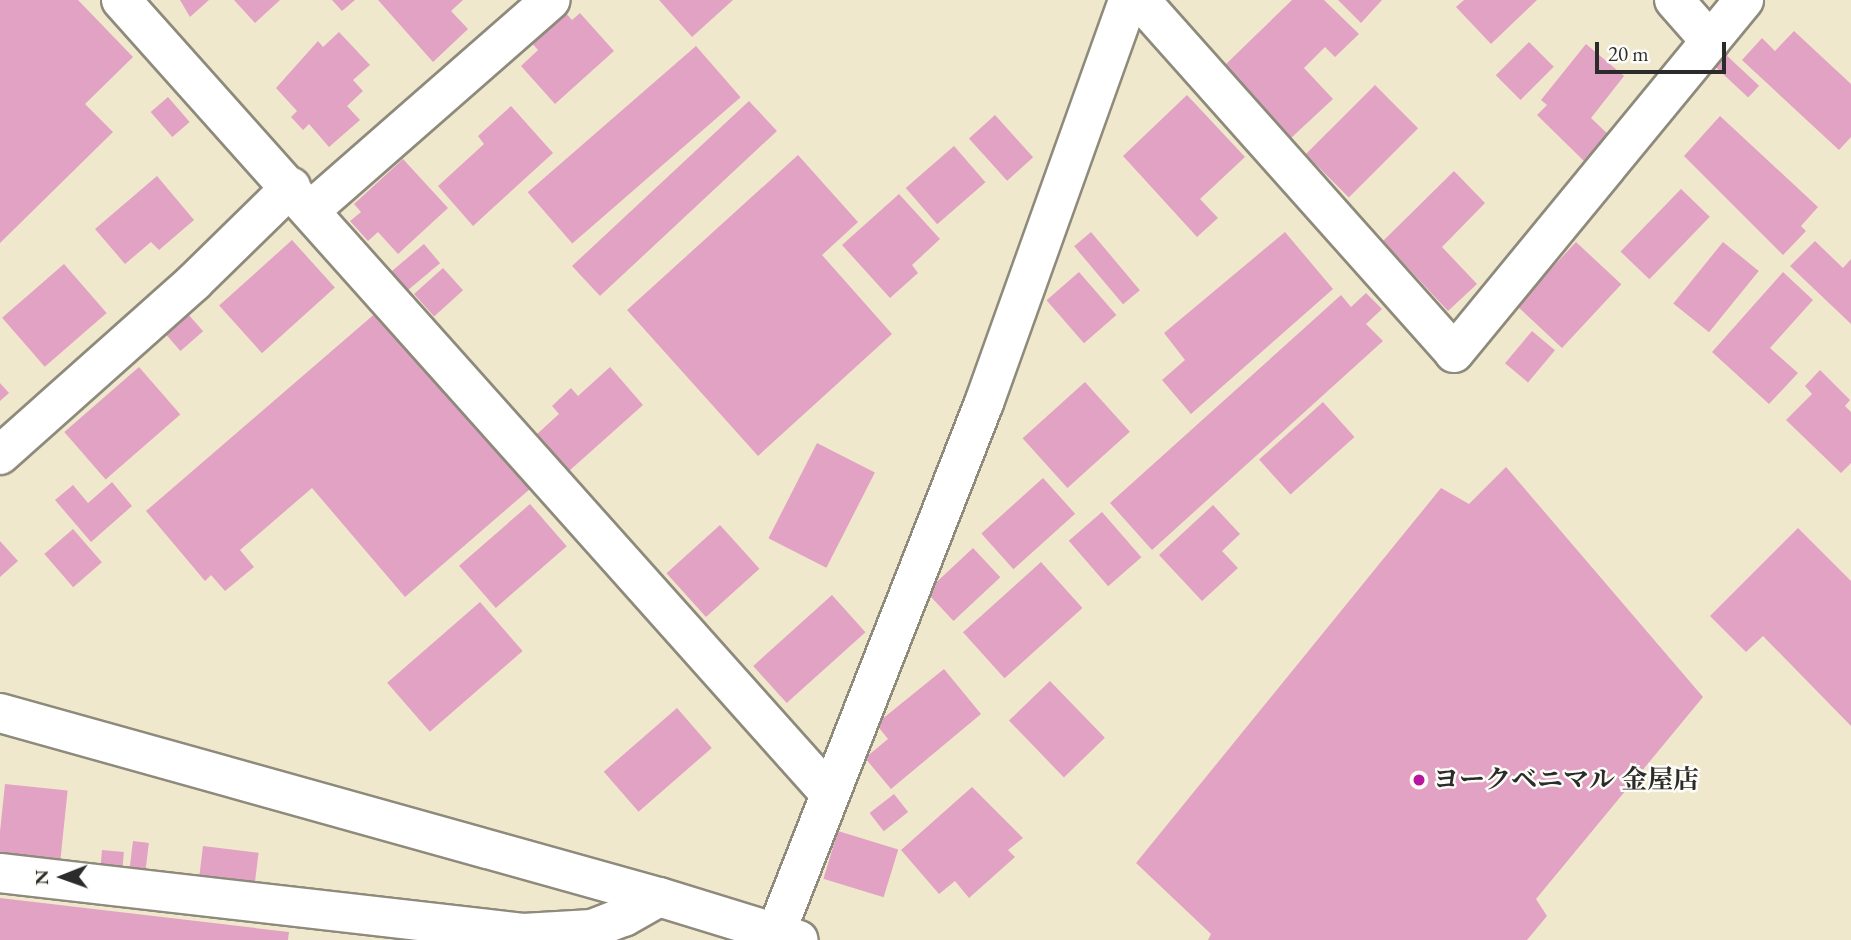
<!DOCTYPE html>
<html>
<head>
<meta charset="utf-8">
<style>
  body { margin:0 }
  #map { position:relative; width:1851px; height:940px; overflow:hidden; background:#f0e8cd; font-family:"EB Garamond","Noto Serif JP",serif }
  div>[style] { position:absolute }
  .building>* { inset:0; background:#e2a2c4; transform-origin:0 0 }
  .roads { filter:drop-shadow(2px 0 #8e8a7c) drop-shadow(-2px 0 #8e8a7c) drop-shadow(0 2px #8e8a7c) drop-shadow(0 -2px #8e8a7c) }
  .minor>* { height:38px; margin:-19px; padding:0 19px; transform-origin:19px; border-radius:19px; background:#fff }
  .dots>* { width:19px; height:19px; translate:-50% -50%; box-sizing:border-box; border:4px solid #fdfcf7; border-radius:50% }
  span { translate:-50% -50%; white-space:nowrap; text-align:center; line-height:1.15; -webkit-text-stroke:5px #fdfcf7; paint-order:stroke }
  .poi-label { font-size:26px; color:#2b2b2b; font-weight:700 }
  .left { translate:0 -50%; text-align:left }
  .north { position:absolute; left:28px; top:842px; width:70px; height:70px; -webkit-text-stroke:5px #fdfcf7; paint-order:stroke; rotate:269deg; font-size:19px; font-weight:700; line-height:28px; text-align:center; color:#2b2b2b }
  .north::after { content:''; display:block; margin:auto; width:24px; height:32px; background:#2b2b2b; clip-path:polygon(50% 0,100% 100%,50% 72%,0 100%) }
  .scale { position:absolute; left:1595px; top:42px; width:131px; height:32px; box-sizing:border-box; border:4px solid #2b2b2b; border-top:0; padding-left:9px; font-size:21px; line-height:24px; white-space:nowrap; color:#2b2b2b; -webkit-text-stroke:5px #fdfcf7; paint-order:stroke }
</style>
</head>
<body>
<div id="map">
  <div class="building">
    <div style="clip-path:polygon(0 0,78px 0,133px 57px,85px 104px,113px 132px,0 243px)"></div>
    <div style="clip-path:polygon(180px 0,209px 0,190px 17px)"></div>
    <div style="clip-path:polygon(234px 0,280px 0,255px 23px)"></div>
    <div style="clip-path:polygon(332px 0,355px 0,342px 11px)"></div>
    <div style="clip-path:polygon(378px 0,463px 0,451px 11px,468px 29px,433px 62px)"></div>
    <div style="clip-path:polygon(659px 0,733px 0,692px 37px)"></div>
    <div style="clip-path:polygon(1292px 0,1324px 0,1359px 34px,1335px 57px,1325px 47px,1304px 68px,1333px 99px,1291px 138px,1225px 65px)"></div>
    <div style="clip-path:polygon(1338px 0,1382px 0,1361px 23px)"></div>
    <div style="clip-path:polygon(1464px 0,1537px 0,1491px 44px,1456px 7px)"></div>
    <div style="clip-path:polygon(563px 10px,572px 20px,580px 13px,614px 51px,555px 104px,521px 66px,538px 50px,529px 40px)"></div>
    <div style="clip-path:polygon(1794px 31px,1851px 84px,1851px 137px,1839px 150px,1742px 60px,1762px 38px,1775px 51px)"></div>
    <div style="clip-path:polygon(339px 32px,370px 65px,353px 80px,363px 91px,347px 106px,360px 120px,329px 147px,309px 124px,303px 130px,291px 117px,297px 111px,276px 88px,318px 41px,323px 47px)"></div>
    <div style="left:1529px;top:42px;width:35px;height:47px;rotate:45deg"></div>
    <div style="clip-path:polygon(1586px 44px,1624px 76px,1591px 118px,1611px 137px,1586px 163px,1537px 115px,1547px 105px,1541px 100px)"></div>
    <div style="left:696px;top:46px;width:68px;height:223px;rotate:49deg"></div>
    <div style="left:1724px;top:53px;width:48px;height:16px;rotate:43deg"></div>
    <div style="left:1375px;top:85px;width:61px;height:98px;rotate:45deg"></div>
    <div style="clip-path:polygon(1187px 95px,1245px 157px,1200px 199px,1218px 218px,1197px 237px,1123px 156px)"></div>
    <div style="left:168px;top:97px;width:33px;height:23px;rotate:49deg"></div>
    <div style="left:749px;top:101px;width:41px;height:242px;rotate:47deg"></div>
    <div style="clip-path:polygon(511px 106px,553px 153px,473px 226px,438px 186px,484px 144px,478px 136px)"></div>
    <div style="left:995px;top:115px;width:57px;height:35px;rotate:48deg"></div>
    <div style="clip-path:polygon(1720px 116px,1818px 207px,1801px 226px,1806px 231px,1783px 255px,1684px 156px)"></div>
    <div style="left:954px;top:146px;width:48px;height:64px;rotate:49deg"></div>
    <div style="clip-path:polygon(798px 155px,858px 222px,822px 255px,892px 334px,758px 456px,627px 310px)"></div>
    <div style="clip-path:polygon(403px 159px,448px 208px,398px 254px,378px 232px,368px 241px,350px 221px,361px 212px,354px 204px)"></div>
    <div style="clip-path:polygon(1454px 171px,1485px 203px,1442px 247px,1477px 284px,1448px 311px,1383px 241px)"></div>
    <div style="clip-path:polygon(157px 176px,194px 220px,159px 250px,151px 242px,125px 264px,95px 229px)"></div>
    <div style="left:1681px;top:189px;width:40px;height:87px;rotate:44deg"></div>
    <div style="clip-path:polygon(899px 194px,940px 239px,912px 265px,918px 273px,890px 298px,842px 245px)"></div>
    <div style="left:1091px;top:232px;width:76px;height:22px;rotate:50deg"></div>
    <div style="clip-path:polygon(1285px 232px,1333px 289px,1191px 414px,1162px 380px,1185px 360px,1164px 333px)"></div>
    <div style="left:292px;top:240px;width:64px;height:98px;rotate:48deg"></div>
    <div style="clip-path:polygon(1815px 241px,1843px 268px,1851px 259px,1851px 324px,1790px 266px)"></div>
    <div style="left:1576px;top:242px;width:62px;height:87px;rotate:43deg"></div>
    <div style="left:1723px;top:242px;width:46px;height:79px;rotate:39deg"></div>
    <div style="left:424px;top:244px;width:25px;height:43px;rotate:50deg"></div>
    <div style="left:64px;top:264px;width:65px;height:82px;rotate:49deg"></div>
    <div style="left:443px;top:268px;width:30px;height:39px;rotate:48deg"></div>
    <div style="left:1079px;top:272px;width:57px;height:43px;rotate:49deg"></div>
    <div style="clip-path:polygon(1783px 272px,1813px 300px,1770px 348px,1798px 373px,1769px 404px,1712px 352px)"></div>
    <div style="clip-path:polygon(1366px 293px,1382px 309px,1366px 324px,1383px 341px,1152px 550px,1110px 503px,1341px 295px,1351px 307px)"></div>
    <div style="clip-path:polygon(378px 311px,530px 489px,405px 597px,312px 488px,240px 550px,254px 567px,225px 591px,211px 575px,205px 581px,146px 511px)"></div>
    <div style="left:188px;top:314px;width:23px;height:30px;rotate:49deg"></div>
    <div style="left:1532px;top:331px;width:30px;height:42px;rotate:40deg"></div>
    <div style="left:139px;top:367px;width:63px;height:99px;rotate:49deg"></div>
    <div style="clip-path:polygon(610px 367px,643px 405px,569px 471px,536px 435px,559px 414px,552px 406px,571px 388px,578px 396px)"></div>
    <div style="clip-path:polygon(1820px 370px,1850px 400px,1845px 406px,1851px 412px,1851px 463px,1841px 473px,1786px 420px,1812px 394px,1805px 386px)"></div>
    <div style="left:1085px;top:382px;width:67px;height:84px;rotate:48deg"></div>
    <div style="clip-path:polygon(0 383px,9px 393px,0 401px)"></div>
    <div style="left:1323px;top:402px;width:47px;height:86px;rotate:48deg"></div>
    <div style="left:817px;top:443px;width:65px;height:107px;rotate:27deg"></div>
    <div style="clip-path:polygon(1506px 467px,1703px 697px,1536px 899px,1547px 916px,1527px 940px,1208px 940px,1211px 934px,1136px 863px,1441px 488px,1469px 504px)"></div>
    <div style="left:1043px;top:478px;width:48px;height:83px;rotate:48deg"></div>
    <div style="clip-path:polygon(112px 482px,132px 506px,91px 542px,55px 500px,73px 485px,88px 503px)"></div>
    <div style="left:530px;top:504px;width:56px;height:94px;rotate:49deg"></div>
    <div style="clip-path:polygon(1213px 505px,1240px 534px,1222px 551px,1238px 568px,1202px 601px,1159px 555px)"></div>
    <div style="left:1102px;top:512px;width:60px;height:44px;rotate:49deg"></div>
    <div style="left:720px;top:525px;width:59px;height:72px;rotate:48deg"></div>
    <div style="clip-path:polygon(1798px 528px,1851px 581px,1851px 726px,1763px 636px,1746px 652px,1710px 616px)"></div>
    <div style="left:73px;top:529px;width:44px;height:38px;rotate:49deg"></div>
    <div style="clip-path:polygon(0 541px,18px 561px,0 577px)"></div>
    <div style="left:973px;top:548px;width:40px;height:64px;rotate:47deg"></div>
    <div style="left:1041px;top:562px;width:62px;height:105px;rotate:48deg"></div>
    <div style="left:832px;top:595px;width:50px;height:106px;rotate:48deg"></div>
    <div style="left:480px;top:602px;width:65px;height:123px;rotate:49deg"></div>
    <div style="clip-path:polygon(944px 669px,981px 714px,891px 789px,865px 758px,888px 739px,876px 724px)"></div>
    <div style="left:1050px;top:681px;width:79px;height:57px;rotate:46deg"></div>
    <div style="left:677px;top:708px;width:53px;height:97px;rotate:49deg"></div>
    <div style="left:5px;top:784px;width:63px;height:71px;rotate:6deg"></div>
    <div style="clip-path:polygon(972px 787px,1023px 838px,1008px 850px,1015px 857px,969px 898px,955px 881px,939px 894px,901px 850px)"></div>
    <div style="left:894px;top:794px;width:23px;height:31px;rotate:52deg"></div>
    <div style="left:838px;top:831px;width:63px;height:50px;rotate:17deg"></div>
    <div style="left:133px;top:841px;width:16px;height:31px;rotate:7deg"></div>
    <div style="left:203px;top:846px;width:56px;height:34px;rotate:7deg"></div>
    <div style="left:102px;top:850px;width:22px;height:18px;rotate:5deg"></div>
    <div style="clip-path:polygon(0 898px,289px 932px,288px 940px,0 940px)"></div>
  </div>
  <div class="roads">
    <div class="minor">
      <div style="left:121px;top:0;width:1064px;rotate:48.24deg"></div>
      <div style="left:1140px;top:0;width:472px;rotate:48.3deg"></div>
      <div style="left:1454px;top:353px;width:457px;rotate:-50.6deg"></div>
      <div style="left:1674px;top:0;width:55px;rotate:48.7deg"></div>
      <div style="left:312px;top:209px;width:317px;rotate:-41.2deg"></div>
      <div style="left:0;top:455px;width:260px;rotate:-41.7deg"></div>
      <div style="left:194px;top:282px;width:136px;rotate:-44.4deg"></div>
      <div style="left:0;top:713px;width:684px;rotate:15.6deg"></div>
      <div style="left:659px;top:897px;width:146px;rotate:17.1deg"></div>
      <div style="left:0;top:873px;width:526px;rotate:6.54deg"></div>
      <div style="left:523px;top:933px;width:69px;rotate:-3.3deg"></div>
      <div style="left:592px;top:929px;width:34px;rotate:-21deg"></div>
      <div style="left:624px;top:917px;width:40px;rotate:-29.7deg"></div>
      <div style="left:773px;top:940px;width:577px;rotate:-68.55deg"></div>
      <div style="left:984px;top:403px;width:428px;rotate:-70.3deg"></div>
    </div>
  </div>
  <div class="dots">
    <div style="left:1419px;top:780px;background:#b5179e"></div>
  </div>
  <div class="poi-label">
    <span class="left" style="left:1433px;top:780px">ヨークベニマル 金屋店</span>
  </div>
  <div class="north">N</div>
  <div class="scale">20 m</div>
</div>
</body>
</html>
